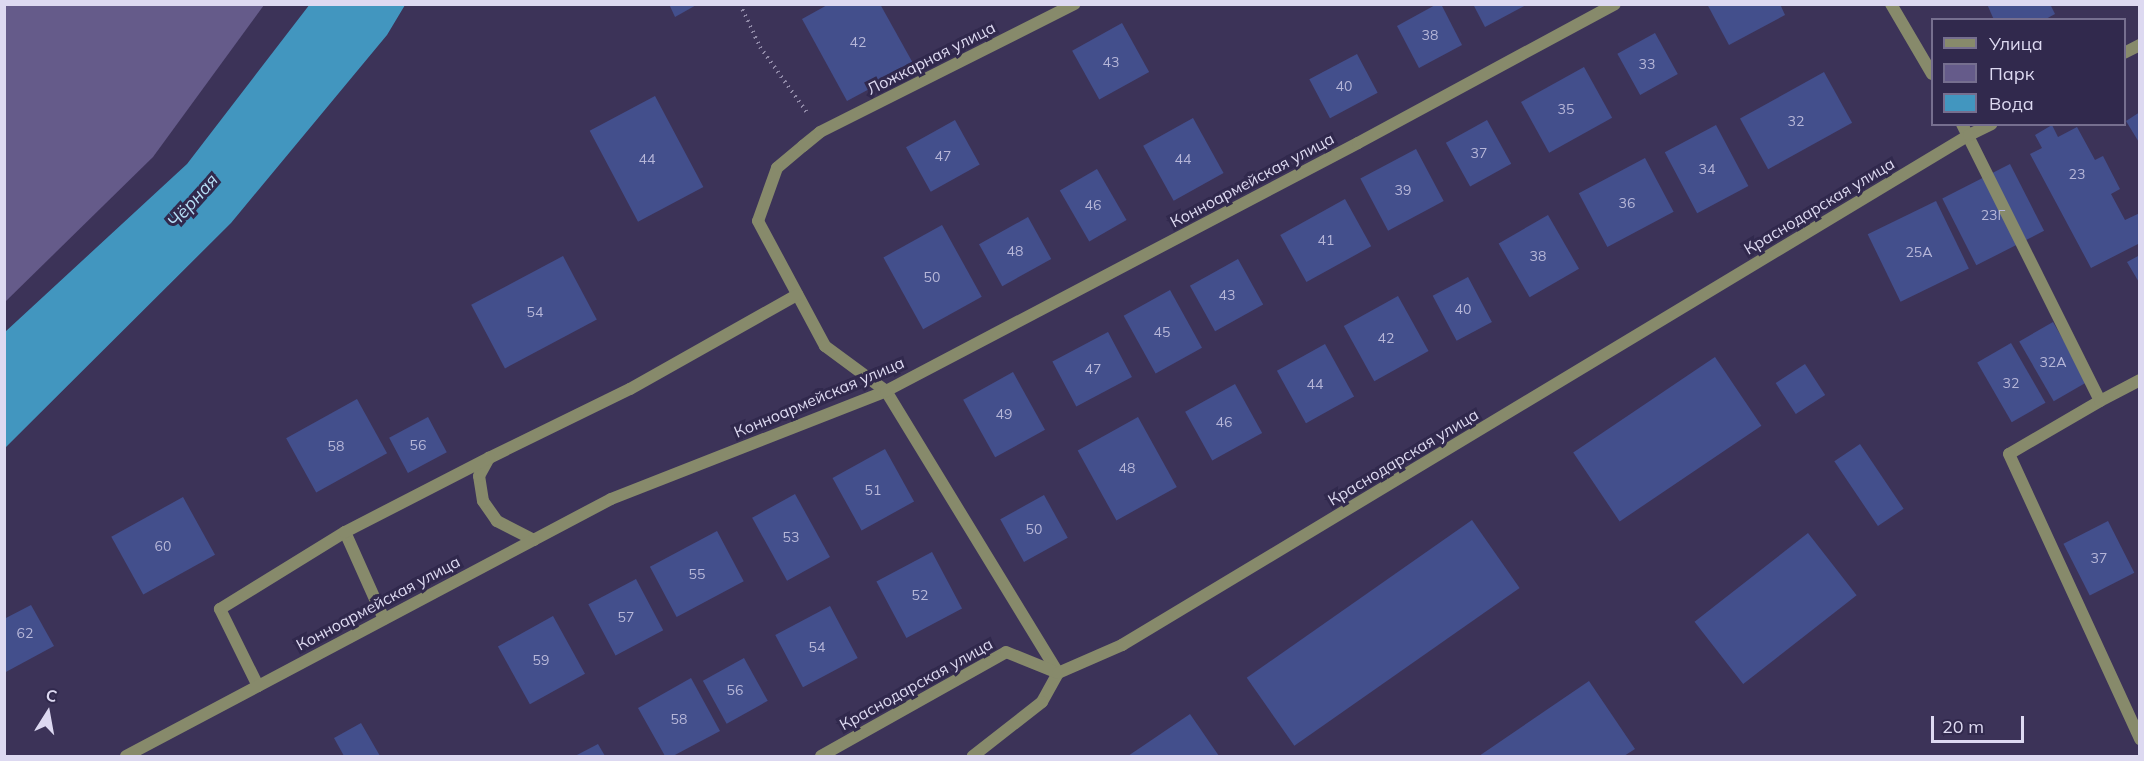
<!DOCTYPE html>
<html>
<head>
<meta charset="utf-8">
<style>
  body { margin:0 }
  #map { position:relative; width:2144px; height:761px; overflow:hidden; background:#3c3358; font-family:Mulish,sans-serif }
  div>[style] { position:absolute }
  .green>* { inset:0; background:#655b8a }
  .water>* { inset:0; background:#4296bf }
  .building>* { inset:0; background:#434f8c; transform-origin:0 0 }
  .path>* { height:4px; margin-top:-2px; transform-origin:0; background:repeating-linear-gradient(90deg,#9089a7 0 1.5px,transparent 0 6px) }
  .service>* { height:12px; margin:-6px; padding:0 6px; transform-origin:6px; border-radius:6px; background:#878a6b }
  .minor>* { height:12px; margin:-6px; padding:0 6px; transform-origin:6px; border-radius:6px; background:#878a6b }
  span { translate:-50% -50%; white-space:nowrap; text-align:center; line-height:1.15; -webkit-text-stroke:6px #31294d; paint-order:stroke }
  .number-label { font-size:14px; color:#b6b6d8 }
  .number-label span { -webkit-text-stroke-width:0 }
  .street-label { font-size:16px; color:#ddd9f1 }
  .water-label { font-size:18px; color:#b6def5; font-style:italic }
  .frame { position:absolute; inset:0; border:6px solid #ddd9f1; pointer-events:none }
  .legend { position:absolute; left:1931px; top:18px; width:195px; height:108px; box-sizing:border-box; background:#31294d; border:2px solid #766f8f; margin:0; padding:8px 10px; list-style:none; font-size:18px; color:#ddd9f1 }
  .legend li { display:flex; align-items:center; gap:12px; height:30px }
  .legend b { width:30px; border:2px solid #766f8f }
  .north { position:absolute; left:18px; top:683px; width:60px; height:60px; -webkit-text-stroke:4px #31294d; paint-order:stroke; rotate:11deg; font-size:16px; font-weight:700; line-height:24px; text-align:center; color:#ddd9f1 }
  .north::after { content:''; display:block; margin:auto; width:21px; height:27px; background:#ddd9f1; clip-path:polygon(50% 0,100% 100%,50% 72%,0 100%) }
  .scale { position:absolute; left:1931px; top:716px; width:93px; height:27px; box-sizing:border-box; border:3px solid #ddd9f1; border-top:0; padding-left:8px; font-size:18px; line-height:21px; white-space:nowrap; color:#ddd9f1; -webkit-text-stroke:4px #31294d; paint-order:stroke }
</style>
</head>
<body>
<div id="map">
  <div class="green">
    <div style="clip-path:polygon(5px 4px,264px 5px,153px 157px,5px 302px)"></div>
  </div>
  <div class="water">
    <div style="clip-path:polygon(310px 4px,405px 5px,387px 35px,231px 223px,5px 448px,5px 332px,187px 164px)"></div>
  </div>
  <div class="building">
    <div style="clip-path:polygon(669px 4px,698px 4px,675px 17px)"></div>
    <div style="clip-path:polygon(829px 4px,880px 4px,914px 65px,847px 101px,802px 19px)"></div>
    <div style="clip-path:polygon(1437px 4px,1441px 4px,1462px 45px,1419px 68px,1397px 26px)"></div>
    <div style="clip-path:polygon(1473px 4px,1528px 4px,1485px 27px)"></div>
    <div style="clip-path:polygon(1707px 4px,1780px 4px,1785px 15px,1729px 45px)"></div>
    <div style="clip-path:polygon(1987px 4px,2050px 4px,2055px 14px,2044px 20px,1994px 20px)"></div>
    <div style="left:1122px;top:23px;width:56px;height:57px;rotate:61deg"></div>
    <div style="left:1655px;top:33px;width:47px;height:43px;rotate:61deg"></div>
    <div style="left:1357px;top:54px;width:44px;height:54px;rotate:62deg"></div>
    <div style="left:1584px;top:67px;width:58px;height:72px;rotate:61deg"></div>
    <div style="left:1824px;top:72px;width:58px;height:96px;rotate:61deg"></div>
    <div style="left:655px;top:96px;width:103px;height:74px;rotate:62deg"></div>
    <div style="clip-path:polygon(2140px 112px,2140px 144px,2126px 121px)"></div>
    <div style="left:1193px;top:118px;width:63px;height:57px;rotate:61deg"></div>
    <div style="left:955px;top:120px;width:51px;height:56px;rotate:61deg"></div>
    <div style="left:1487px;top:120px;width:50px;height:47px;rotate:61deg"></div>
    <div style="left:1716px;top:125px;width:69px;height:58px;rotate:62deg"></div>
    <div style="clip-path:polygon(2052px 125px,2058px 137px,2077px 127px,2095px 160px,2103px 156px,2120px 189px,2111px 194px,2125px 220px,2140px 213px,2140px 243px,2091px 268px,2030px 154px,2042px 148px,2035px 135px)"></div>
    <div style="left:1416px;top:149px;width:59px;height:63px;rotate:62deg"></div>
    <div style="left:1645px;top:158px;width:61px;height:75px;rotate:62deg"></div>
    <div style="left:2010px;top:164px;width:75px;height:76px;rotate:63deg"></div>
    <div style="left:1097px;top:169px;width:59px;height:43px;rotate:60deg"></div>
    <div style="left:1345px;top:199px;width:54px;height:74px;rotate:61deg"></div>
    <div style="left:1936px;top:201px;width:75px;height:76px;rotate:64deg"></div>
    <div style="left:1548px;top:215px;width:62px;height:57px;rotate:60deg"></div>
    <div style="left:1028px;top:217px;width:48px;height:56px;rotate:61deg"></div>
    <div style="left:942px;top:225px;width:82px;height:67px;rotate:61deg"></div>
    <div style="clip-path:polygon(2140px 255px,2140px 284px,2127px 262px)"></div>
    <div style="left:563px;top:256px;width:72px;height:104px;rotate:62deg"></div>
    <div style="left:1238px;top:259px;width:52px;height:55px;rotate:61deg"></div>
    <div style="left:1468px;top:277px;width:51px;height:40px;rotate:62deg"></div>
    <div style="left:1170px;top:290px;width:66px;height:53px;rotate:61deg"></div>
    <div style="left:1398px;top:296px;width:63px;height:62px;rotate:61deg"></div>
    <div style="left:2053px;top:322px;width:69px;height:39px;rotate:60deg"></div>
    <div style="left:1108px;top:332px;width:51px;height:63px;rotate:62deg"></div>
    <div style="left:2011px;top:343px;width:69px;height:39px;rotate:60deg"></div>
    <div style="left:1325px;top:344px;width:60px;height:55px;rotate:61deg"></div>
    <div style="left:1715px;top:357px;width:83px;height:171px;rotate:56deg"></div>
    <div style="left:1805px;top:364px;width:37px;height:35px;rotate:57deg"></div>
    <div style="left:1013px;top:372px;width:66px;height:57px;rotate:61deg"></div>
    <div style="left:1235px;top:384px;width:56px;height:57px;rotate:61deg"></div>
    <div style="left:357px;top:399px;width:62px;height:81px;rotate:61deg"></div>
    <div style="left:428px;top:417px;width:40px;height:44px;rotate:62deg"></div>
    <div style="left:1138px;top:417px;width:80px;height:69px;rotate:61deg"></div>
    <div style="left:1860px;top:444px;width:78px;height:31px;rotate:56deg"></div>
    <div style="left:885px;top:449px;width:60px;height:60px;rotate:61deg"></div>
    <div style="left:795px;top:494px;width:72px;height:49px;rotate:61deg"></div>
    <div style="left:1044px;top:495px;width:49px;height:50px;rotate:61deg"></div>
    <div style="left:183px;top:497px;width:66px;height:82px;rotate:61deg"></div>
    <div style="left:1472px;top:520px;width:83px;height:275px;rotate:55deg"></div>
    <div style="left:2108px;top:521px;width:58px;height:50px;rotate:63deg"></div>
    <div style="left:717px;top:531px;width:57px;height:76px;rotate:62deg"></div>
    <div style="left:1808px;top:533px;width:79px;height:144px;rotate:52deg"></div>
    <div style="left:932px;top:552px;width:64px;height:63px;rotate:62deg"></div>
    <div style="left:636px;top:579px;width:58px;height:54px;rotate:62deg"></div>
    <div style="clip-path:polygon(31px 605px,54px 646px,4px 673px,4px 619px)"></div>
    <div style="left:830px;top:606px;width:59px;height:62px;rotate:62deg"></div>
    <div style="left:553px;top:616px;width:66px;height:63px;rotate:61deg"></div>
    <div style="left:744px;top:658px;width:49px;height:47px;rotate:61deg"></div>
    <div style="clip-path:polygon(691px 678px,720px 731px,673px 756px,665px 756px,638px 708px)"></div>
    <div style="clip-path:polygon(1589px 681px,1635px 749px,1624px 756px,1479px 756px)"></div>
    <div style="clip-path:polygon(1190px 714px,1219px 756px,1128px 756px)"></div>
    <div style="clip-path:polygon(361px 723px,380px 756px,344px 756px,334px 738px)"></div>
    <div style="clip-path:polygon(598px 744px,605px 756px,575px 756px)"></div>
  </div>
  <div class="path">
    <div style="left:740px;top:4px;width:47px;rotate:65.1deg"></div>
    <div style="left:760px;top:47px;width:82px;rotate:54.4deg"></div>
  </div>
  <div class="service">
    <div style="left:803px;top:146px;width:34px;rotate:140deg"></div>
    <div style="left:777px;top:168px;width:56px;rotate:109.7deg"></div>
    <div style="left:758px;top:221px;width:142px;rotate:61.8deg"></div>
    <div style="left:825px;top:346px;width:76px;rotate:36.4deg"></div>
    <div style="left:886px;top:391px;width:330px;rotate:58.6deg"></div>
    <div style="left:1058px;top:673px;width:33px;rotate:119deg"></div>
    <div style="left:1042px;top:702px;width:88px;rotate:142deg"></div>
    <div style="left:345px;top:532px;width:95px;rotate:65.9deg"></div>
    <div style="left:534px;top:540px;width:42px;rotate:-152.8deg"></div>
    <div style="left:497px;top:521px;width:24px;rotate:-125deg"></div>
    <div style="left:483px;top:501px;width:25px;rotate:-99deg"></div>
    <div style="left:479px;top:476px;width:21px;rotate:-61deg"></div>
    <div style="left:489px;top:458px;width:157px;rotate:-26.1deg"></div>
    <div style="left:630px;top:389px;width:192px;rotate:-29.4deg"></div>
    <div style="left:258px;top:686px;width:86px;rotate:-116.3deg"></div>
    <div style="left:220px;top:609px;width:147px;rotate:-31.6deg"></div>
    <div style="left:345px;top:532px;width:162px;rotate:-27.2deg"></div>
  </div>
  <div class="minor">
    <div style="left:1891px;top:4px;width:81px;rotate:59.6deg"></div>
    <div style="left:2124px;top:53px;width:18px;rotate:-27deg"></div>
    <div style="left:1962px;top:124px;width:309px;rotate:63.5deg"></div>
    <div style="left:2100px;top:401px;width:105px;rotate:149.8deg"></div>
    <div style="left:2009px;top:454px;width:314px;rotate:65.3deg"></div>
    <div style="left:803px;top:146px;width:22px;rotate:-39deg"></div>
    <div style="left:820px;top:132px;width:285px;rotate:-26.7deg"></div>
    <div style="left:2100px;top:401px;width:45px;rotate:-27.7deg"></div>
    <div style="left:126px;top:756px;width:549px;rotate:-27.92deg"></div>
    <div style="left:611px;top:499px;width:295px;rotate:-21.4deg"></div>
    <div style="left:886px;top:391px;width:533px;rotate:-27.72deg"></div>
    <div style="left:1358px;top:143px;width:292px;rotate:-28.4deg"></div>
    <div style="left:821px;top:756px;width:212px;rotate:-29.3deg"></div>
    <div style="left:1006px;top:652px;width:56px;rotate:22deg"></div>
    <div style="left:1058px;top:673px;width:70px;rotate:-23.6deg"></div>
    <div style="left:1122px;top:645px;width:989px;rotate:-31.05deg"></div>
    <div style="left:1969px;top:135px;width:25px;rotate:-26deg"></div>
  </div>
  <div class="number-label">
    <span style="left:1430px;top:35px">38</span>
    <span style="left:858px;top:42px">42</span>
    <span style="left:1111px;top:62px">43</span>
    <span style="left:1647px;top:64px">33</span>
    <span style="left:1344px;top:86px">40</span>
    <span style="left:1566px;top:109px">35</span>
    <span style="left:1796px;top:121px">32</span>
    <span style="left:1479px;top:153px">37</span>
    <span style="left:943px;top:156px">47</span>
    <span style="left:647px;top:159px">44</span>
    <span style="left:1183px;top:159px">44</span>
    <span style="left:1707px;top:169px">34</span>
    <span style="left:2077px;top:174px">23</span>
    <span style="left:1403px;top:190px">39</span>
    <span style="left:1627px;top:203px">36</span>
    <span style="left:1093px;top:205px">46</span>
    <span style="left:1993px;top:215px">23Г</span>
    <span style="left:1326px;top:240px">41</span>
    <span style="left:1015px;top:251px">48</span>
    <span style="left:1919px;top:252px">25А</span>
    <span style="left:1538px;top:256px">38</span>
    <span style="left:932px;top:277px">50</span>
    <span style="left:1227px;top:295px">43</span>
    <span style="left:1463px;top:309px">40</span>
    <span style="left:535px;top:312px">54</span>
    <span style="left:1162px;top:332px">45</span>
    <span style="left:1386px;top:338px">42</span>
    <span style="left:2053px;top:362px">32А</span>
    <span style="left:1093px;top:369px">47</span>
    <span style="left:2011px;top:383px">32</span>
    <span style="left:1315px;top:384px">44</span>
    <span style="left:1004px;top:414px">49</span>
    <span style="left:1224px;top:422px">46</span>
    <span style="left:418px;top:445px">56</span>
    <span style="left:336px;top:446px">58</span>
    <span style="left:1127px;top:468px">48</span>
    <span style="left:873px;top:490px">51</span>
    <span style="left:1034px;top:529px">50</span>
    <span style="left:791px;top:537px">53</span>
    <span style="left:163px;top:546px">60</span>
    <span style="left:2099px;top:558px">37</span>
    <span style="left:697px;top:574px">55</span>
    <span style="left:920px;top:595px">52</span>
    <span style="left:626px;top:617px">57</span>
    <span style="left:25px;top:633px">62</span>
    <span style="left:817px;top:647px">54</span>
    <span style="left:541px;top:660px">59</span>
    <span style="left:735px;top:690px">56</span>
    <span style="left:679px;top:719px">58</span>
  </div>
  <div class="street-label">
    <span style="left:931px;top:58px;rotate:-27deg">Ложкарная улица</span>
    <span style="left:1252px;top:180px;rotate:-28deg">Конноармейская улица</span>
    <span style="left:1819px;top:206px;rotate:-31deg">Краснодарская улица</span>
    <span style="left:819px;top:397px;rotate:-23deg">Конноармейская улица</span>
    <span style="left:1403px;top:457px;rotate:-31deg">Краснодарская улица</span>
    <span style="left:378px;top:603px;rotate:-28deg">Конноармейская улица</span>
    <span style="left:916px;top:684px;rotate:-29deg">Краснодарская улица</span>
  </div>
  <div class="water-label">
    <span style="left:193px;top:201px;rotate:-48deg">Чёрная</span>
  </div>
  <div class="frame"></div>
  <ul class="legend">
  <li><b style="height:8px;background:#878a6b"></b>Улица</li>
  <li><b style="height:16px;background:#655b8a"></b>Парк</li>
  <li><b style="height:16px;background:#4296bf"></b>Вода</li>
  </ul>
  <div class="north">С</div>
  <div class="scale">20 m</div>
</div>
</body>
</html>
